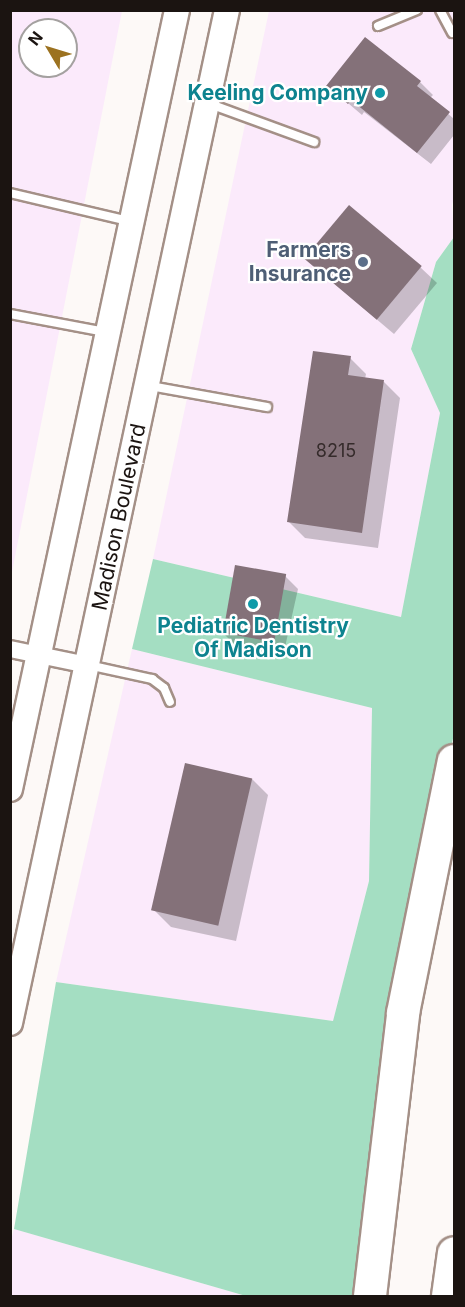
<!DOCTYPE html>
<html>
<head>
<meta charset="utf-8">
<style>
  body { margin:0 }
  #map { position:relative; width:465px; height:1307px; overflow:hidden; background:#fdf9f7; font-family:Inter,sans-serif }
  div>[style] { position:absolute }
  .commercial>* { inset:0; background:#fbeafb }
  .green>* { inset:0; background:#a4dec2 }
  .shadow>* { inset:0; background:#0003 }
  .building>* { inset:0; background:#847179; transform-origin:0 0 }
  .roads { filter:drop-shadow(2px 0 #a49087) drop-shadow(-2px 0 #a49087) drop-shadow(0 2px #a49087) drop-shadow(0 -2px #a49087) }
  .lane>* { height:8px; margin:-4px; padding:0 4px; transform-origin:4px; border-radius:4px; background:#fff }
  .street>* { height:16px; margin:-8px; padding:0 8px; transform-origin:8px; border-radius:8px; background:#fff }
  .secondary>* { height:24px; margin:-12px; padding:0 12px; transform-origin:12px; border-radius:12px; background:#fff }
  .highway>* { height:32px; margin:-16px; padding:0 16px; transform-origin:16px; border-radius:16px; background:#fff }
  .dots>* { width:16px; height:16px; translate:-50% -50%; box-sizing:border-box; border:3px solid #fff; border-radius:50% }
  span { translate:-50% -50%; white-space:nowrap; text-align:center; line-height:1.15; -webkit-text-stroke:4.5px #fff; paint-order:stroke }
  .number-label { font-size:18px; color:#352b2b }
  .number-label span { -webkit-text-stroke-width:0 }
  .culture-label { font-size:21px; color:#0d838f; font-weight:700 }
  .right { translate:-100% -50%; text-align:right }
  .service-label { font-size:21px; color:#4e5e75; font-weight:700 }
  .street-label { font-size:21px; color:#1b1411 }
  .frame { position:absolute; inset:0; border:12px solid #1b1411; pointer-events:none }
  .north { position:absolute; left:18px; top:18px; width:60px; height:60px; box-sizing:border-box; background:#fff; border:2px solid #a4a1a0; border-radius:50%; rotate:308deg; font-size:16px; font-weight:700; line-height:24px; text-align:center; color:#1b1411 }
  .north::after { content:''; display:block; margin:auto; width:21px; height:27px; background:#9c7220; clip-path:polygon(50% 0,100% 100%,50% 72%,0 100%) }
</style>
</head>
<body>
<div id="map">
  <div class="commercial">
    <div style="clip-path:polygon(evenodd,11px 11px,122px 11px,11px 577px,11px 11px,30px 30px,66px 30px,66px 66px,30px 66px,30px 30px)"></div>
    <div style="clip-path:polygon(269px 11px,454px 11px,454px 197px,452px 205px,454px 237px,436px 262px,411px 349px,440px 413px,401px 617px,153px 559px)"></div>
    <div style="clip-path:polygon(132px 649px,372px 708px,369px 881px,333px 1021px,56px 982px)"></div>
    <div style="clip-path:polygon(14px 1229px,246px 1296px,11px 1296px,10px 1244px)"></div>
  </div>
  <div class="green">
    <div style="clip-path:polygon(454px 237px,454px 734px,400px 985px,361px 1296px,246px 1296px,14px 1229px,56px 982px,333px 1021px,369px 881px,372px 708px,132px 649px,153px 559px,401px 617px,440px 413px,411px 349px,436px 262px)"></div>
  </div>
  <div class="shadow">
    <div style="clip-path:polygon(366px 39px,420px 82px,433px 95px,430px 98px,454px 119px,454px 135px,431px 164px,364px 112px,362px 115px,328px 86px)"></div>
    <div style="clip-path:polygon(420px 267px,437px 283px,394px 334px,323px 274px)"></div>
    <div style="clip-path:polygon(350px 358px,366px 374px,365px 379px,384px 382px,400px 398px,378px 548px,305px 538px,289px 522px)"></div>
    <div style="clip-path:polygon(285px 576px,298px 589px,283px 656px,236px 646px,223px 633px)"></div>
    <div style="clip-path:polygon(252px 779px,268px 795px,236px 941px,171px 927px,155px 911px)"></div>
  </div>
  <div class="building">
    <div style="clip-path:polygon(365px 37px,421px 81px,417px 86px,450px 112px,417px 153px,351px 100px,348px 104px,326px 86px)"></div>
    <div style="left:349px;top:205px;width:95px;height:70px;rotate:40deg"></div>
    <div style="clip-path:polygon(313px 351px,351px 356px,348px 375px,384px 380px,362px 533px,287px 522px)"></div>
    <div style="left:235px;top:565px;width:52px;height:69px;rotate:10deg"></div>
    <div style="left:185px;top:763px;width:69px;height:151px;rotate:13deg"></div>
  </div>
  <div class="roads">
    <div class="lane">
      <div style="left:440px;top:10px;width:26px;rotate:62deg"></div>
      <div style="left:378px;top:26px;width:42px;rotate:-22.3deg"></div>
      <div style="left:210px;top:104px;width:111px;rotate:20.1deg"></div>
      <div style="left:10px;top:193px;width:121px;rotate:13.3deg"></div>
      <div style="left:10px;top:314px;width:97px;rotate:10.7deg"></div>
      <div style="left:150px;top:386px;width:119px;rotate:10.2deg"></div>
      <div style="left:88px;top:665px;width:66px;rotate:12.3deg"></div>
      <div style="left:152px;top:679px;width:15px;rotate:37deg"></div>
      <div style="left:164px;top:688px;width:15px;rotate:67deg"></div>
    </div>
    <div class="street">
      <div style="left:10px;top:649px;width:79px;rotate:11.7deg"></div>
    </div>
    <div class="secondary">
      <div style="left:10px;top:789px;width:797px;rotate:-77.9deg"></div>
      <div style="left:10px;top:1023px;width:1036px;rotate:-77.91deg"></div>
    </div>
    <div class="highway">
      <div style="left:370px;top:1296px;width:285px;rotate:-83.3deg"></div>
      <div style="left:403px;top:1013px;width:257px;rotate:-78.6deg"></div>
      <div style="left:448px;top:1296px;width:43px;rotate:-82.1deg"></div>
    </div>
  </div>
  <div class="dots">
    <div style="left:380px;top:93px;background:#0f9aa8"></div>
    <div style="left:363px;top:262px;background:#5c6f8a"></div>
    <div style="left:253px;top:604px;background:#0f9aa8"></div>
  </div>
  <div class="number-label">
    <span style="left:336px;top:451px">8215</span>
  </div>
  <div class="culture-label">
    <span class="right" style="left:368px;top:93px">Keeling Company</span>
    <span style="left:253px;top:638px">Pediatric Dentistry<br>Of Madison</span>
  </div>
  <div class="service-label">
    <span class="right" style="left:351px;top:262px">Farmers<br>Insurance</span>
  </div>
  <div class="street-label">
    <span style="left:119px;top:517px;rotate:-78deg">Madison Boulevard</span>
  </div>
  <div class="frame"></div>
  <div class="north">N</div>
</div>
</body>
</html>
